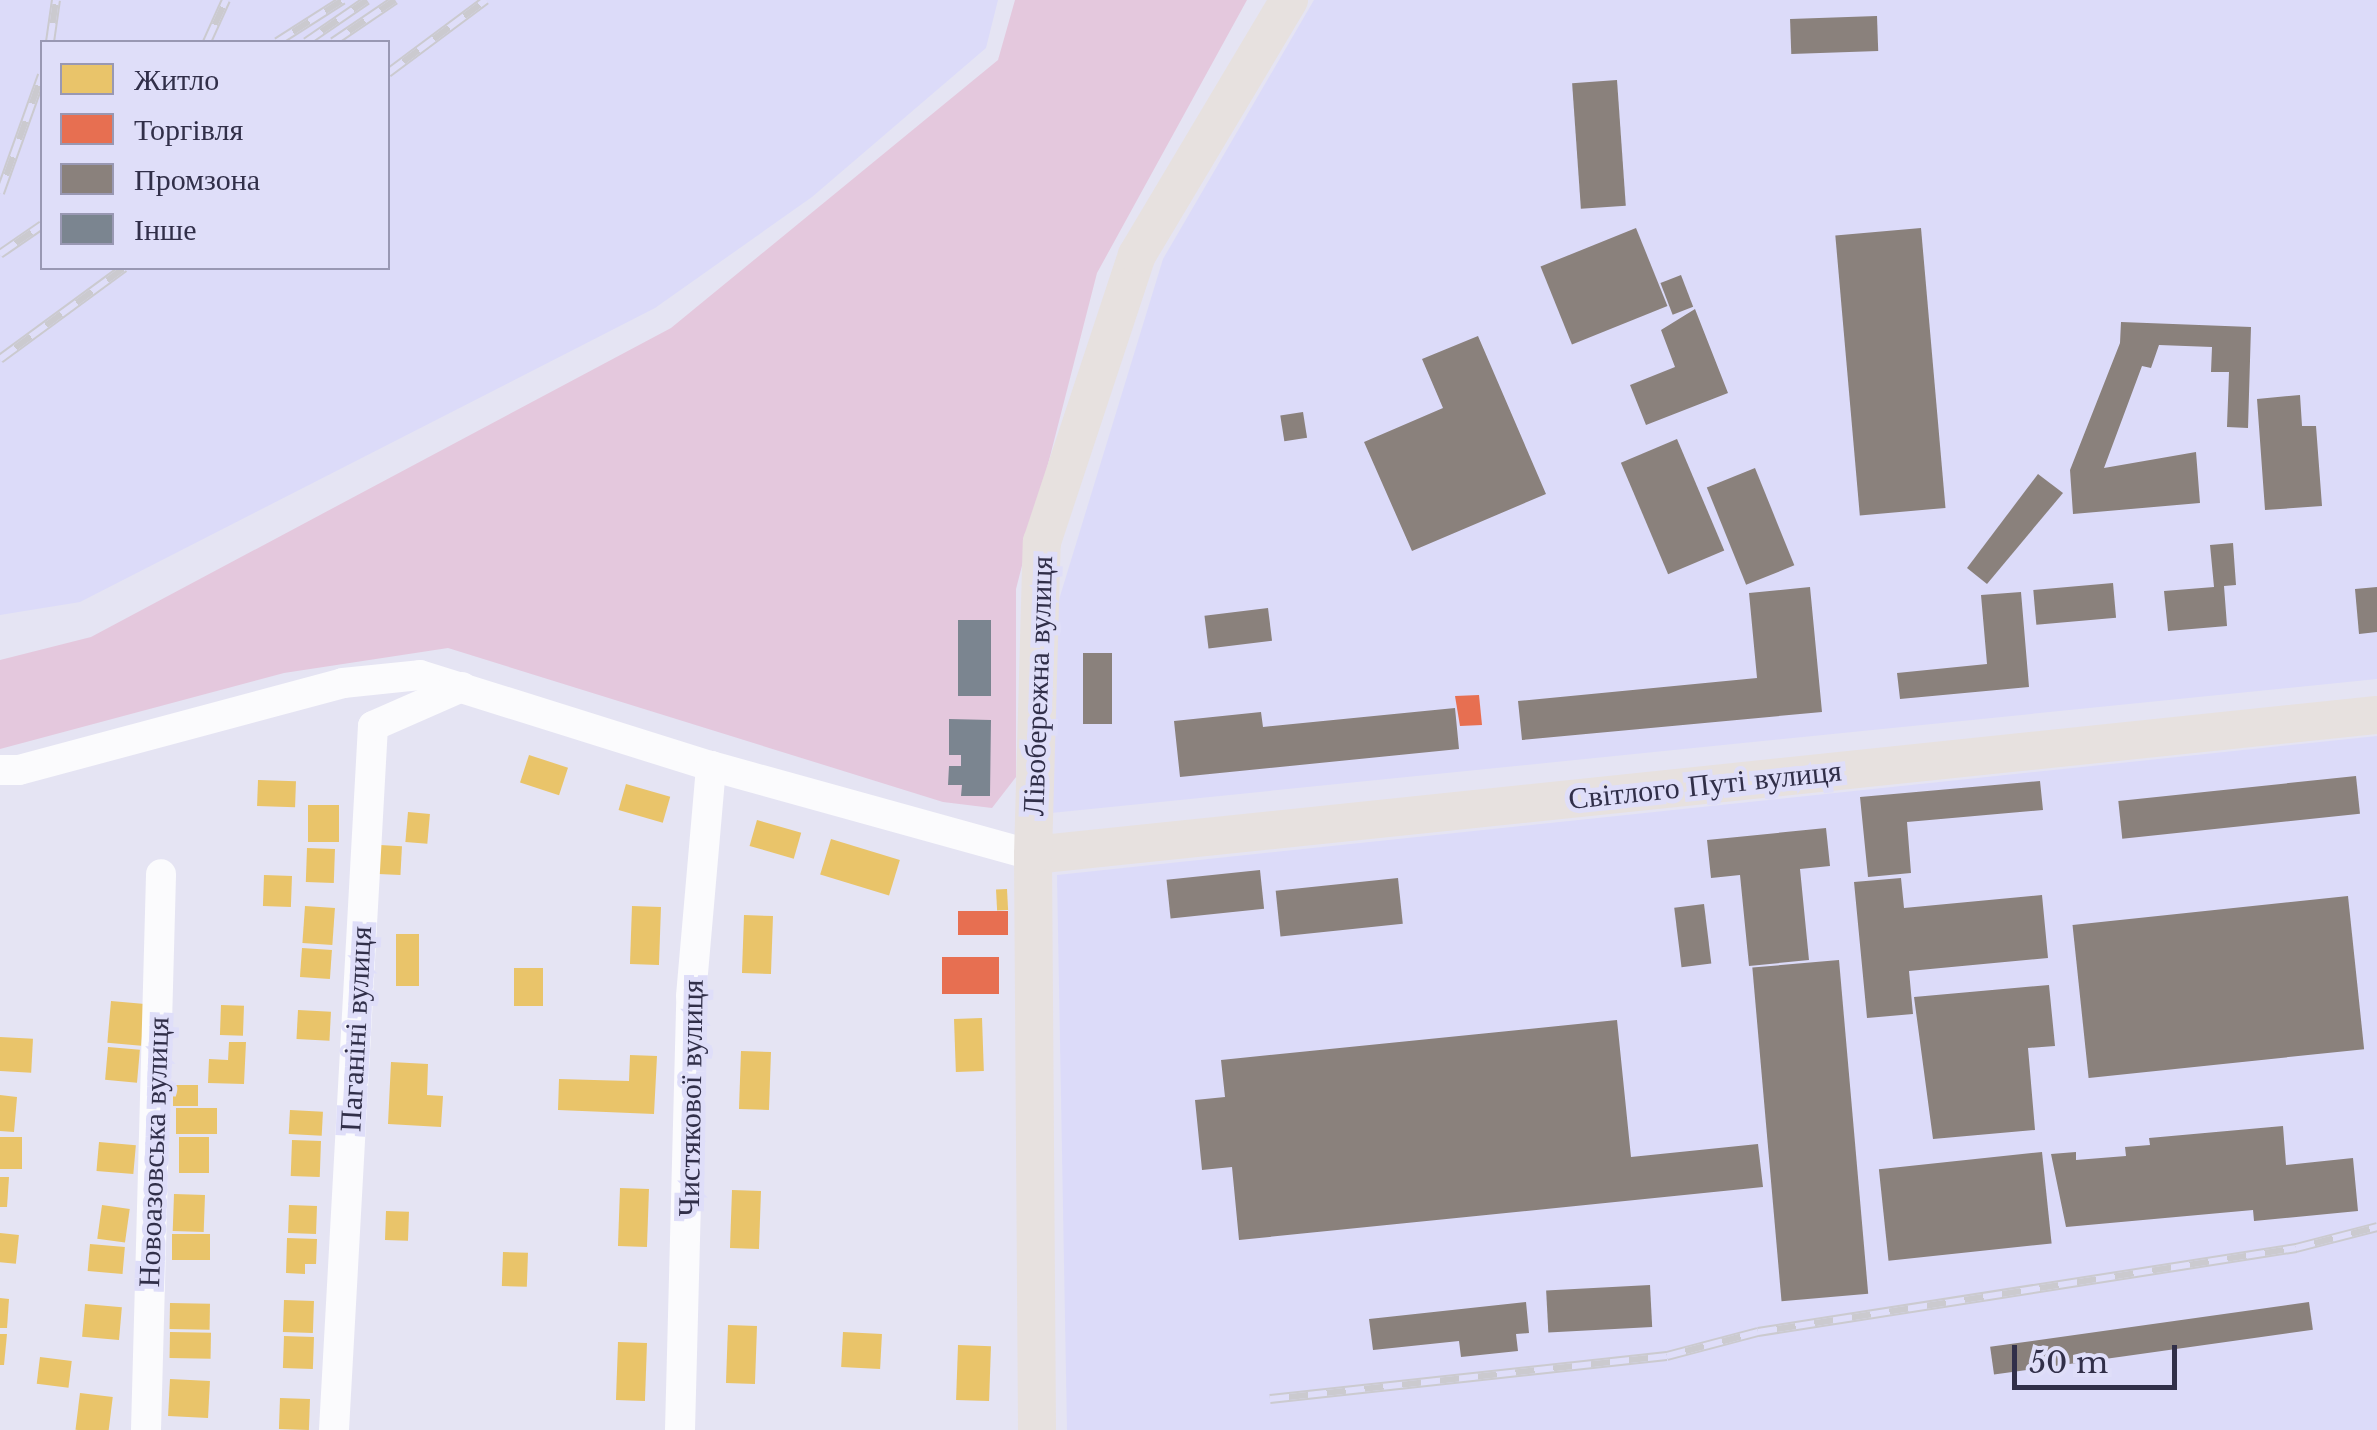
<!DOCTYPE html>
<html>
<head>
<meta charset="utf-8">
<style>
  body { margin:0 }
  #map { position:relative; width:2377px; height:1430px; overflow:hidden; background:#e5e4f3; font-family:"Libre Baskerville",serif }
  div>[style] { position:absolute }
  .built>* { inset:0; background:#dcdbf9 }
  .green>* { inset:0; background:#e4c8dd }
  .homes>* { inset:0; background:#e9c46a; transform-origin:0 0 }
  .shops>* { inset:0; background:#e76f51; transform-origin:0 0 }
  .industry>* { inset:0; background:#8a817c; transform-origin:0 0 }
  .building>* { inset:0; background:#7b8590; transform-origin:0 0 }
  .minor>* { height:30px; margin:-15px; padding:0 15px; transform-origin:15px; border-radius:15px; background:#fbfbfd }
  .major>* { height:38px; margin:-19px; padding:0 19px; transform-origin:19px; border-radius:19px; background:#e7e1df }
  .rail>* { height:10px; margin-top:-5px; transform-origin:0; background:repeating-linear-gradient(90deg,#dfdef9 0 19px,#cbcacf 0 38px); box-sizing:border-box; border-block:2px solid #cbcacf }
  span { translate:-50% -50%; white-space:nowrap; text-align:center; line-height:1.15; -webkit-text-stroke:10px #dfdef9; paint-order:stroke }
  .street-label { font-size:30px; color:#312f49 }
  .legend { position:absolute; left:40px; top:40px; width:350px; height:230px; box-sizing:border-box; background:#dfdef9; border:2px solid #9998b3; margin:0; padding:12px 18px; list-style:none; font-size:30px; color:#312f49 }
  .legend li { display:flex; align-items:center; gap:20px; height:50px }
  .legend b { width:50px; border:2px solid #9998b3 }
  .scale { position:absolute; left:2012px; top:1345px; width:165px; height:45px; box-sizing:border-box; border:5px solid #312f49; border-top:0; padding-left:12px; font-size:30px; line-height:35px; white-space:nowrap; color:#312f49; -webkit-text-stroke:8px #dfdef9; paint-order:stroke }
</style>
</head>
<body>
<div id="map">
  <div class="built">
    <div style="clip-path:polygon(evenodd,0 0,998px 0,986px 48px,812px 197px,655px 308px,80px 602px,0 615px,0 0,388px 42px,388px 268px,42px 268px,42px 42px,388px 42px)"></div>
    <div style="clip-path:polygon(1314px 0,2377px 0,2377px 679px,1051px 813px,1054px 616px,1163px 259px)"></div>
    <div style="clip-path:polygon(2377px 736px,2377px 1430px,1067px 1430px,1057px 875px)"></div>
  </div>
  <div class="green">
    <div style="clip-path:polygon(1015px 0,1247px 0,1097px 273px,1016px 589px,1016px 777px,992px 808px,943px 802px,448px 648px,284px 673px,0 749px,0 660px,91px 637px,671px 328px,998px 60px)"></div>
  </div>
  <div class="homes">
    <div style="left:529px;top:755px;width:41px;height:29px;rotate:18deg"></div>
    <div style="left:258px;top:780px;width:38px;height:26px;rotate:2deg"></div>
    <div style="left:626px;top:784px;width:46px;height:27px;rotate:16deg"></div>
    <div style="left:308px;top:805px;width:31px;height:37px"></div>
    <div style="left:408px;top:812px;width:22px;height:30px;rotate:5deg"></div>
    <div style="left:757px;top:820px;width:46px;height:27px;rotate:16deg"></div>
    <div style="left:831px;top:839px;width:72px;height:37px;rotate:17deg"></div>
    <div style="left:380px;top:845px;width:22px;height:29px;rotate:3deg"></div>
    <div style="left:307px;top:848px;width:28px;height:34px;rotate:2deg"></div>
    <div style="left:264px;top:875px;width:28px;height:31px;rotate:2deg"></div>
    <div style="left:1007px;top:889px;width:21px;height:11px;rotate:87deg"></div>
    <div style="left:305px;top:906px;width:30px;height:37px;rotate:4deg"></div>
    <div style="left:632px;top:906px;width:29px;height:58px;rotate:2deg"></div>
    <div style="left:744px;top:915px;width:29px;height:58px;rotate:2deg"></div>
    <div style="left:396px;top:934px;width:23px;height:52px"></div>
    <div style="left:302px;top:948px;width:30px;height:29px;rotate:4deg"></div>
    <div style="left:514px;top:968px;width:29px;height:38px"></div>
    <div style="left:111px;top:1001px;width:34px;height:42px;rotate:5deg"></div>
    <div style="left:221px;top:1005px;width:23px;height:30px;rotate:2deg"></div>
    <div style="left:298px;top:1010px;width:33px;height:29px;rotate:3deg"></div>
    <div style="left:982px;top:1018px;width:53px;height:28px;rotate:88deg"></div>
    <div style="left:0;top:1037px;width:33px;height:34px;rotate:3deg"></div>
    <div style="clip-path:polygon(229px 1042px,246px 1042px,244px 1084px,208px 1083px,209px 1059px,228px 1060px)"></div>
    <div style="left:108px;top:1047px;width:32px;height:33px;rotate:5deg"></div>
    <div style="left:741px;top:1051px;width:30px;height:58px;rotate:2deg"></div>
    <div style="clip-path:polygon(630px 1055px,657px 1056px,654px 1114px,558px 1110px,559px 1079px,629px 1081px)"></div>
    <div style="clip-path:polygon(391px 1062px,428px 1064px,427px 1095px,443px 1096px,441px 1127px,388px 1124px)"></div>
    <div style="left:173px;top:1085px;width:25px;height:21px"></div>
    <div style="clip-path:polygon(0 1095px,17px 1097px,14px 1132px,0 1131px)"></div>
    <div style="left:176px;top:1108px;width:41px;height:26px"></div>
    <div style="left:290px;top:1110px;width:33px;height:24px;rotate:3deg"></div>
    <div style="left:0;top:1137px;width:22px;height:32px"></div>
    <div style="left:179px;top:1137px;width:30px;height:36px"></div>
    <div style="left:292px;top:1140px;width:29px;height:36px;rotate:2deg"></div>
    <div style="left:99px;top:1142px;width:37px;height:29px;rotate:5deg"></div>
    <div style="clip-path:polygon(0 1177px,9px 1177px,7px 1207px,0 1207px)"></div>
    <div style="left:620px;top:1188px;width:29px;height:58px;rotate:2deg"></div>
    <div style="left:732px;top:1190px;width:29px;height:58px;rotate:2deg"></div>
    <div style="left:174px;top:1194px;width:31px;height:37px;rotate:2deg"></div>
    <div style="left:102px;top:1205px;width:28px;height:34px;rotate:8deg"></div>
    <div style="left:289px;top:1205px;width:28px;height:28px;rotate:2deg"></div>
    <div style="left:386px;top:1211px;width:23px;height:29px;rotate:2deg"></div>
    <div style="left:0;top:1233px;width:19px;height:29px;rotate:6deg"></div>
    <div style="left:172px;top:1234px;width:38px;height:26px"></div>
    <div style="clip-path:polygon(287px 1238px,317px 1239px,316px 1264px,305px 1264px,305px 1274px,286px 1273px)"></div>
    <div style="left:90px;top:1244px;width:35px;height:27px;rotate:5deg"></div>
    <div style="left:503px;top:1252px;width:25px;height:34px;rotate:2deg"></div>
    <div style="clip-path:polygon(0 1298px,9px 1299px,7px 1328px,0 1328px)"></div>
    <div style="left:284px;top:1300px;width:30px;height:32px;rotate:2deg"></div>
    <div style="left:170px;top:1303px;width:40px;height:26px;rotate:1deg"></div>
    <div style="left:85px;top:1304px;width:37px;height:33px;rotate:5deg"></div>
    <div style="left:728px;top:1325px;width:29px;height:58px;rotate:2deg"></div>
    <div style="left:170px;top:1332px;width:41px;height:26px;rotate:1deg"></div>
    <div style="left:843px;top:1332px;width:39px;height:35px;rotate:3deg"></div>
    <div style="clip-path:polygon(0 1334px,7px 1334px,4px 1365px,0 1365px)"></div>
    <div style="left:284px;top:1336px;width:30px;height:32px;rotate:2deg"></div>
    <div style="left:618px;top:1342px;width:29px;height:58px;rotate:2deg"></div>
    <div style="left:958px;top:1345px;width:33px;height:55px;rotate:2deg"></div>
    <div style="left:40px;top:1357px;width:32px;height:27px;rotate:7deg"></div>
    <div style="left:170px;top:1379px;width:40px;height:37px;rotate:3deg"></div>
    <div style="left:80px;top:1393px;width:33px;height:37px;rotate:7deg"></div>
    <div style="left:280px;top:1398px;width:30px;height:31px;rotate:2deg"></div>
  </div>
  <div class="shops">
    <div style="clip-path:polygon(1479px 695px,1482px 725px,1460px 726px,1455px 696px)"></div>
    <div style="left:1008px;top:911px;width:24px;height:50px;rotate:90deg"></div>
    <div style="left:942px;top:957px;width:57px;height:37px"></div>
  </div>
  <div class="industry">
    <div style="left:1877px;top:16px;width:35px;height:87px;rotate:88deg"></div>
    <div style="left:1617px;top:80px;width:126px;height:45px;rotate:86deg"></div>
    <div style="left:1636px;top:228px;width:84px;height:103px;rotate:68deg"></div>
    <div style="left:1921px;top:228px;width:281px;height:86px;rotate:85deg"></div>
    <div style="left:1681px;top:275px;width:34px;height:22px;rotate:69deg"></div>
    <div style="clip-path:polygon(1695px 309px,1728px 393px,1646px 425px,1630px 385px,1675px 367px,1661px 330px)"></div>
    <div style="clip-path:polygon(2121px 322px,2251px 327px,2248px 428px,2227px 427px,2229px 372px,2211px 372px,2212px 347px,2159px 345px,2151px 368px,2142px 366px,2104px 468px,2196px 452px,2200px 503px,2073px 514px,2070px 470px,2120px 343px)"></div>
    <div style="clip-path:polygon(1478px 336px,1546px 494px,1412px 551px,1364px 442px,1443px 408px,1422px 359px)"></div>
    <div style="clip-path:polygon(2300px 395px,2302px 426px,2316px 426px,2322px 506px,2265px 510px,2257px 399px)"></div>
    <div style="left:1303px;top:412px;width:26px;height:23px;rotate:81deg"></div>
    <div style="left:1677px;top:439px;width:121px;height:61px;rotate:67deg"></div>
    <div style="left:1755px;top:468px;width:105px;height:52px;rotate:68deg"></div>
    <div style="clip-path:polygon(2038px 474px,2063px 493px,1987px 584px,1967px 568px)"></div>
    <div style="clip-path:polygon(2233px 543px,2236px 585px,2224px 586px,2227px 626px,2168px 631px,2164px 591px,2214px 587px,2210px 545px)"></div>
    <div style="left:2113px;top:583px;width:35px;height:80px;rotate:85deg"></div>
    <div style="clip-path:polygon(1810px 587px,1822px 712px,1522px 740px,1518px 701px,1757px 678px,1749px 593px)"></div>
    <div style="clip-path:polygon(2377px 587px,2377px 632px,2359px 634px,2355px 589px)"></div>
    <div style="clip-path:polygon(2021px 592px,2029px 687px,1900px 699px,1897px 673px,1987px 664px,1981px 595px)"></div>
    <div style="left:1268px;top:608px;width:33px;height:64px;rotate:83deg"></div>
    <div style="left:1083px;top:653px;width:29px;height:71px"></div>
    <div style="clip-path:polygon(1455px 708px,1459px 749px,1180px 777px,1174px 721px,1261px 712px,1263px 727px)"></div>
    <div style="left:2356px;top:776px;width:38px;height:239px;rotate:84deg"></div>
    <div style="clip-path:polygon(2040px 781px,2043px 810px,1907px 822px,1911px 873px,1868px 877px,1860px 797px)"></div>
    <div style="clip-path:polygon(1826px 828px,1830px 866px,1800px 869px,1809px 960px,1749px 966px,1740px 875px,1711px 878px,1707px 840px)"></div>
    <div style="left:1260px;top:870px;width:39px;height:94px;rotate:84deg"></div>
    <div style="left:1398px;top:878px;width:46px;height:123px;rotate:84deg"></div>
    <div style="clip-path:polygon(1901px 878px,1904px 908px,2042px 895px,2048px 958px,1909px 971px,1913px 1014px,1867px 1018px,1854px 882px)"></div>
    <div style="left:2348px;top:896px;width:154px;height:277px;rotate:84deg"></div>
    <div style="left:1704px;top:904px;width:60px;height:30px;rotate:83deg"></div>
    <div style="left:1839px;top:960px;width:335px;height:87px;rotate:85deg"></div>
    <div style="clip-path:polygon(2049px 985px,2055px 1046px,2028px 1048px,2035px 1130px,1933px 1139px,1914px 997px)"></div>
    <div style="clip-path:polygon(1617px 1020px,1631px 1157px,1758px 1144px,1763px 1187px,1239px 1240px,1232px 1167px,1202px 1170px,1195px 1100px,1225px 1097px,1221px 1060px)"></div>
    <div style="clip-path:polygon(2283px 1126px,2286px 1165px,2353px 1158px,2358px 1211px,2254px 1221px,2253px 1210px,2066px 1227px,2051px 1154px,2076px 1152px,2076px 1160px,2126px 1156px,2125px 1147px,2150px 1145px,2149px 1138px)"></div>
    <div style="left:2042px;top:1152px;width:92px;height:164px;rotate:84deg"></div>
    <div style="left:1650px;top:1285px;width:42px;height:104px;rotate:87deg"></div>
    <div style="clip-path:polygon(1526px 1302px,1529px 1333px,1516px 1334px,1518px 1351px,1461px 1357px,1459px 1341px,1373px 1350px,1369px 1319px)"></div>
    <div style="left:2309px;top:1302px;width:28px;height:322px;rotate:82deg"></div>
  </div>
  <div class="building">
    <div style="left:958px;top:620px;width:33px;height:76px"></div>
    <div style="clip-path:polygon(949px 719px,991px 720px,990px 796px,961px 796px,962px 785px,948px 785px,949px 766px,961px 766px,961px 755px,949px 755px)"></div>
  </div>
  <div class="minor">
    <div style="left:0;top:770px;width:19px"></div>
    <div style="left:19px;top:770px;width:335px;rotate:-15deg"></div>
    <div style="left:343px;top:683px;width:77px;rotate:-5.9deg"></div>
    <div style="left:420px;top:675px;width:305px;rotate:17.4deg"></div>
    <div style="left:711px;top:766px;width:334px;rotate:15.5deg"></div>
    <div style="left:146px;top:1430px;width:556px;rotate:-88.45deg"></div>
    <div style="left:334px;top:1430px;width:705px;rotate:-86.83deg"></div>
    <div style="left:373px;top:726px;width:97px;rotate:-23.7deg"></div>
    <div style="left:680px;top:1430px;width:434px;rotate:-88.5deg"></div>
    <div style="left:691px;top:996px;width:231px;rotate:-85deg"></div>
  </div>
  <div class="major">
    <div style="left:1033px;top:855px;width:1351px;rotate:-5.95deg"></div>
    <div style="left:1037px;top:1430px;width:575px;rotate:-90.4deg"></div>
    <div style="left:1033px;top:855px;width:313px;rotate:-88.4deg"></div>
    <div style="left:1042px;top:542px;width:302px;rotate:-71.7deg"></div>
    <div style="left:1137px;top:255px;width:297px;rotate:-59.2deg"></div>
  </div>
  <div class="rail">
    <div style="left:50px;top:42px;width:42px;rotate:-81.9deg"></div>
    <div style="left:207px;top:42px;width:46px;rotate:-65.7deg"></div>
    <div style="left:277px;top:42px;width:78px;rotate:-32.5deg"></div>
    <div style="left:306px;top:42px;width:74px;rotate:-34.5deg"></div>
    <div style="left:333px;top:42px;width:75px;rotate:-34.1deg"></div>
    <div style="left:388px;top:73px;width:122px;rotate:-36.7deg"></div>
    <div style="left:0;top:193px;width:125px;rotate:-70.4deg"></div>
    <div style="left:0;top:254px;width:51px;rotate:-34.6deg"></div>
    <div style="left:0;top:359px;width:154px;rotate:-36.3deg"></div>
    <div style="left:1270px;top:1399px;width:399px;rotate:-6.2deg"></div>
    <div style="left:1667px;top:1356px;width:94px;rotate:-14.8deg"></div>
    <div style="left:1758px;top:1332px;width:545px;rotate:-8.87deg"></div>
    <div style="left:2296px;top:1248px;width:84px;rotate:-14.5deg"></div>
  </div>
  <div class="street-label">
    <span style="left:1038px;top:686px;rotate:-88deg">Лівобережна вулиця</span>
    <span style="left:1705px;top:785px;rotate:-6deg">Світлого Путі вулиця</span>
    <span style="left:356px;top:1029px;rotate:-87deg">Паганіні вулиця</span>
    <span style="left:691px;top:1098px;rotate:-89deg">Чистякової вулиця</span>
    <span style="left:154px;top:1152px;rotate:-88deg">Новоазовська вулиця</span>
  </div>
  <ul class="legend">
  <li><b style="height:28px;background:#e9c46a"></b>Житло</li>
  <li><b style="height:28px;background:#e76f51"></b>Торгівля</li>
  <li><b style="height:28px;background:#8a817c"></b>Промзона</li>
  <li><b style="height:28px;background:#7b8590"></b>Інше</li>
  </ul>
  <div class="scale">50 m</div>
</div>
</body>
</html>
